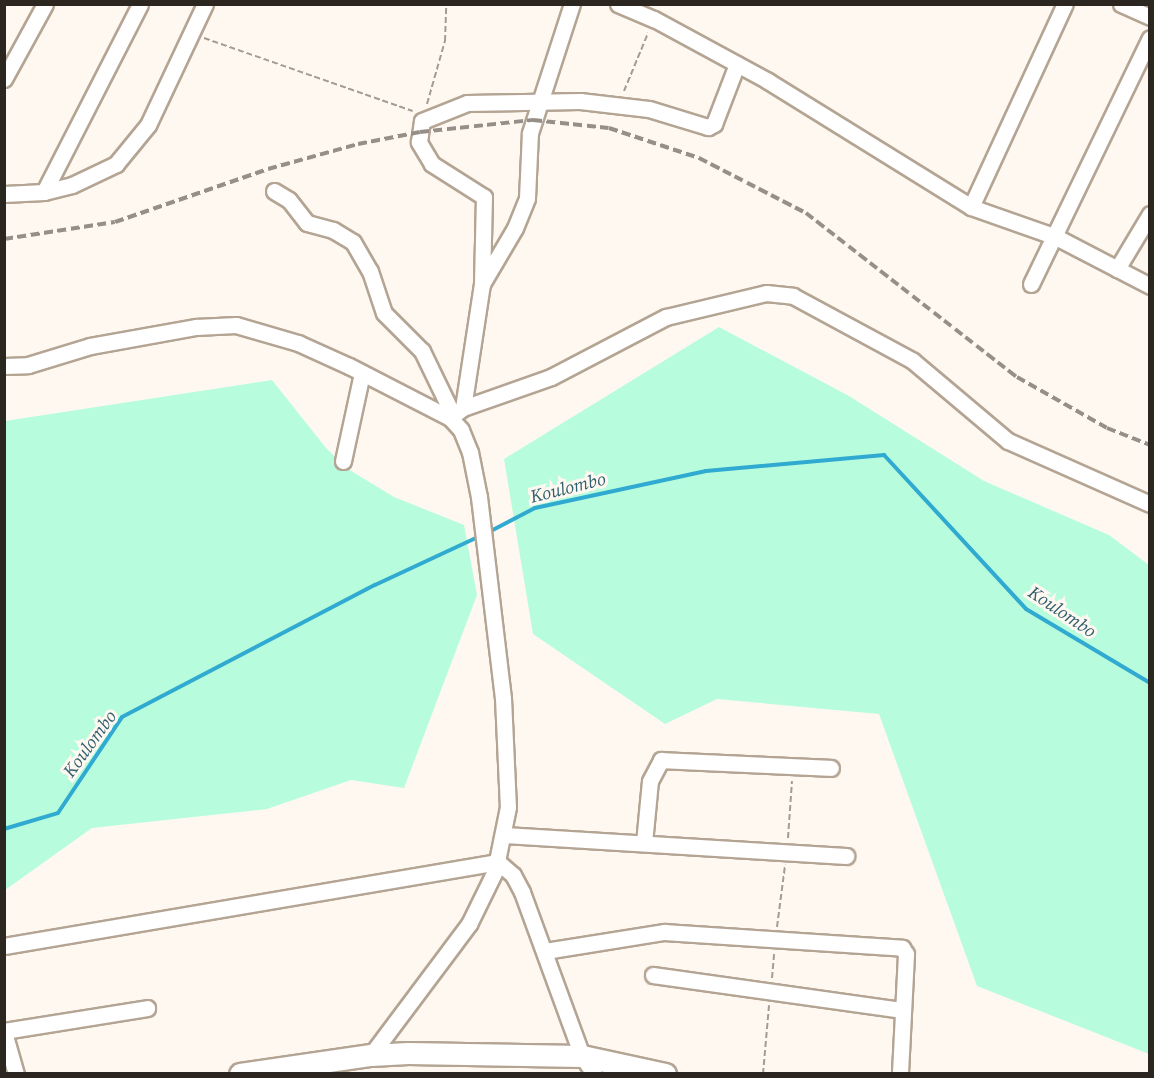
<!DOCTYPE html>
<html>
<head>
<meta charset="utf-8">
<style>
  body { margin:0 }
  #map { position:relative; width:1154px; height:1078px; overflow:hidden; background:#fef8f0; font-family:"Source Serif 4",serif }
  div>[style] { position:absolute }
  .green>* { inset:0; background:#b7fddd }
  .stream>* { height:4px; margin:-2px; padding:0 2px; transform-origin:2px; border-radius:2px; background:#30aad0 }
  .path>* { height:2px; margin-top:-1px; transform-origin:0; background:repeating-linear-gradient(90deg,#a29c95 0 6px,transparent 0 9px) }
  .roads { filter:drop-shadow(2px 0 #b4a493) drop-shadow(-2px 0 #b4a493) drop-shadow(0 2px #b4a493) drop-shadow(0 -2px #b4a493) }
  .street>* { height:15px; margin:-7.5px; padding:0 7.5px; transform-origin:7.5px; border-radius:7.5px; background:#fff }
  .secondary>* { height:21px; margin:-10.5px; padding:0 10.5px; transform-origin:10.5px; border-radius:10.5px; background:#fff }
  .rail>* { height:4px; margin-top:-2px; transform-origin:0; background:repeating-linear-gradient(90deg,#958f88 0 9px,transparent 0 13.5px) }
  span { translate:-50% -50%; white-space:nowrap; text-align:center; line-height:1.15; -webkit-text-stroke:6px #fef8f0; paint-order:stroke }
  .water-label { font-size:18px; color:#2f5f70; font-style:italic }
  .frame { position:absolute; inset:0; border:6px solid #2c2620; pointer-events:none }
</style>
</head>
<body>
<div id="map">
  <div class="green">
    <div style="clip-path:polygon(719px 327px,849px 396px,984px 481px,1109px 535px,1149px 565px,1149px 1054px,977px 986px,879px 714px,717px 699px,665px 724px,533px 634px,504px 459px)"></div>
    <div style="clip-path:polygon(272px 380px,326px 448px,348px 469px,394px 497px,464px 525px,477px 595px,404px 788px,351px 780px,267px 809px,92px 828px,5px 890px,5px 421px)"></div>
  </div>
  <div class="stream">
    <div style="left:487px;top:533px;width:54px;rotate:-27.5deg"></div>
    <div style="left:535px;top:508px;width:175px;rotate:-12.2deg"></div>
    <div style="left:706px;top:471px;width:179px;rotate:-5.1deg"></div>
    <div style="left:884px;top:455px;width:209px;rotate:47.3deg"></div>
    <div style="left:1026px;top:609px;width:144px;rotate:30.8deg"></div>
    <div style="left:4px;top:829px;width:56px;rotate:-16.5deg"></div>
    <div style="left:58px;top:813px;width:115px;rotate:-56.3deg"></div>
    <div style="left:122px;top:717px;width:285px;rotate:-27.6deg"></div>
    <div style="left:375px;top:585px;width:116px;rotate:-25deg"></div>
  </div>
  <div class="path">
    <div style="left:204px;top:38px;width:221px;rotate:19.3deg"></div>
    <div style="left:624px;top:91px;width:63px;rotate:-67.5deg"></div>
    <div style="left:427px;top:104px;width:66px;rotate:-74.1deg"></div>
    <div style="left:445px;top:41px;width:37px;rotate:-88deg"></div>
    <div style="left:788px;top:838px;width:57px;rotate:-86deg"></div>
    <div style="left:777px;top:927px;width:63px;rotate:-82.6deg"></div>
    <div style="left:772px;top:978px;width:24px;rotate:-85deg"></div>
    <div style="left:763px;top:1074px;width:69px;rotate:-85deg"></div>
  </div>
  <div class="roads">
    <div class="street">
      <div style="left:618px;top:4px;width:39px;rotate:23deg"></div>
      <div style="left:654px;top:19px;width:130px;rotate:28.5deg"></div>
      <div style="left:768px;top:81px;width:239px;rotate:31.8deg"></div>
      <div style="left:971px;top:207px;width:90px;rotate:19.4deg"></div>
      <div style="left:1056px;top:237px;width:106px;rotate:27.5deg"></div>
      <div style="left:1121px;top:4px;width:32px;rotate:24deg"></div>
      <div style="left:4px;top:79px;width:85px;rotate:-61.3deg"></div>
      <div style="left:274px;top:191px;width:17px;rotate:31deg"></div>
      <div style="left:289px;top:200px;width:29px;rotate:52deg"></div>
      <div style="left:307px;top:223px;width:27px;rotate:15deg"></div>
      <div style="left:333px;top:230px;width:23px;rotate:31deg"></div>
      <div style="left:353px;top:242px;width:34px;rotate:60deg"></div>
      <div style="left:370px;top:271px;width:44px;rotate:71.6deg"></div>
      <div style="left:384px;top:313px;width:54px;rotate:45deg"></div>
      <div style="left:422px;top:351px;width:71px;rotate:64.2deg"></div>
      <div style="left:44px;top:192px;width:211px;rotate:-62.9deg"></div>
      <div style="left:4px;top:194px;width:40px;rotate:-2.9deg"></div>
      <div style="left:44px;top:192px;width:29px;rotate:-14deg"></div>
      <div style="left:72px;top:185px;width:49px;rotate:-25.5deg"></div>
      <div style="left:116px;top:164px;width:50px;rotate:-50.6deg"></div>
      <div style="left:148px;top:125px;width:134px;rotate:-64.8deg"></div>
      <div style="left:971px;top:207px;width:224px;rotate:-65.2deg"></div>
      <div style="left:1117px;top:269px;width:64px;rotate:-59deg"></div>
      <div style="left:482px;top:284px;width:87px;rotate:-88.7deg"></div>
      <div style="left:484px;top:197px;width:62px;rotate:-147.6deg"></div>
      <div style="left:432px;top:164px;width:26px;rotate:-121deg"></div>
      <div style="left:419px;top:142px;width:21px;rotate:-82deg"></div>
      <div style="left:422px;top:121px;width:48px;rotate:-21.8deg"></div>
      <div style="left:467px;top:103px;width:113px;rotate:-1deg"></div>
      <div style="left:580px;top:101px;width:69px;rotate:6.6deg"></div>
      <div style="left:649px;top:109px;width:62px;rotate:17deg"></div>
      <div style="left:708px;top:127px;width:7px;rotate:-27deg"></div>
      <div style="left:714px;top:124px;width:64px;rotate:-69deg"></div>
      <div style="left:1031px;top:284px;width:273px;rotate:-64.2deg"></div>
      <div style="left:4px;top:366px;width:24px;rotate:-2deg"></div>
      <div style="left:28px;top:365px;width:65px;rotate:-17deg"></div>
      <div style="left:90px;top:346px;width:108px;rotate:-10.2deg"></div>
      <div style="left:196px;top:327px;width:40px;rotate:-2.9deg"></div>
      <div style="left:236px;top:325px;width:65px;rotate:16.2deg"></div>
      <div style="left:298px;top:343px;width:56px;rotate:24.3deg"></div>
      <div style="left:349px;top:366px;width:114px;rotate:27.2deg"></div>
      <div style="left:450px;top:418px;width:16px;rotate:47deg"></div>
      <div style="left:461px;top:430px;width:24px;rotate:68deg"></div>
      <div style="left:470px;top:452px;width:46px;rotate:78.7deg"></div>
      <div style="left:479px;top:497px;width:202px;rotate:83.2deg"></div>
      <div style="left:503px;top:698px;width:109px;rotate:87.4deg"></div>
      <div style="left:508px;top:807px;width:65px;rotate:101.5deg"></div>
      <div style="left:495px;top:871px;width:59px;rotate:116.1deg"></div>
      <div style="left:469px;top:924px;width:164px;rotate:126.8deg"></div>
      <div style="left:463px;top:408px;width:125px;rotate:-81.3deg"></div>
      <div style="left:482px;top:284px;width:65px;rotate:-59.5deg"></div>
      <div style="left:515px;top:228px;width:32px;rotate:-68deg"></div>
      <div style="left:527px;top:198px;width:65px;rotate:-87.4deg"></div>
      <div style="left:530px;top:133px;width:136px;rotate:-72deg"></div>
      <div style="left:450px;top:418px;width:16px;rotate:-38deg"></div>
      <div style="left:463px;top:408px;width:93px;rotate:-19.4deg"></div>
      <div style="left:551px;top:377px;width:130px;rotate:-27.6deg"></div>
      <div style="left:666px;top:317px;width:103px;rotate:-13.5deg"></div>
      <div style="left:766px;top:293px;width:27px;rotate:6deg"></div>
      <div style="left:793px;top:296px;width:136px;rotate:28.4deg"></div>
      <div style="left:913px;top:361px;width:124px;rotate:40.1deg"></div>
      <div style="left:1008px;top:441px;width:155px;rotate:23.9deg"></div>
      <div style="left:343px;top:461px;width:90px;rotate:-77.8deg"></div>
      <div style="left:504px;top:835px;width:343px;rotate:3.5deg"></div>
      <div style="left:644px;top:843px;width:62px;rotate:-84.5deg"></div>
      <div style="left:650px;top:781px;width:24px;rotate:-62deg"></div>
      <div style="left:661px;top:760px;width:170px;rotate:2.7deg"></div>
      <div style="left:4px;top:946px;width:501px;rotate:-9.65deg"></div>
      <div style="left:498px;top:862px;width:20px;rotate:41deg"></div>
      <div style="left:513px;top:875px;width:19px;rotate:62deg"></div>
      <div style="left:522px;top:892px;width:175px;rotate:69.9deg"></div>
      <div style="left:582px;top:1056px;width:22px;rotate:56deg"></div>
      <div style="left:545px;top:951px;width:121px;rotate:-9.1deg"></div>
      <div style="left:664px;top:932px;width:239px;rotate:3.8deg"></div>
      <div style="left:902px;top:948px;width:7px;rotate:56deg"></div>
      <div style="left:906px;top:954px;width:120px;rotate:92.9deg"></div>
      <div style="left:653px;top:975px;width:252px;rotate:8deg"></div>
      <div style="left:4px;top:1031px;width:145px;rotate:-9.1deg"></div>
      <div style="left:4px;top:1032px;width:44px;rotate:74.1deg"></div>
    </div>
    <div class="secondary">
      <div style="left:240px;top:1074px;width:132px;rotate:-8.3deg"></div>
      <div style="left:371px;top:1055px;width:37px;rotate:-3deg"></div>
      <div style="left:408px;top:1053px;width:174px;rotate:1deg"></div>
      <div style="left:582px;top:1056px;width:85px;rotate:12.2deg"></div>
    </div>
  </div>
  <div class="rail">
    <div style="left:4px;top:239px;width:112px;rotate:-8.7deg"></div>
    <div style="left:115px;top:222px;width:162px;rotate:-19.1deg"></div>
    <div style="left:268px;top:169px;width:93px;rotate:-15.5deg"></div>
    <div style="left:358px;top:144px;width:63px;rotate:-11deg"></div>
    <div style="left:420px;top:132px;width:114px;rotate:-6.1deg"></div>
    <div style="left:533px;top:120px;width:76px;rotate:6deg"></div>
    <div style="left:609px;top:128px;width:95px;rotate:18.4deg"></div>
    <div style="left:699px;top:158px;width:120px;rotate:27.2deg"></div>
    <div style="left:806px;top:213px;width:267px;rotate:37.9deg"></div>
    <div style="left:1017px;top:377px;width:103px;rotate:29.5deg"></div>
    <div style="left:1107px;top:428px;width:46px;rotate:21.6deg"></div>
  </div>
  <div class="water-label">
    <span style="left:568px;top:488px;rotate:-14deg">Koulombo</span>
    <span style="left:1062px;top:612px;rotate:34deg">Koulombo</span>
    <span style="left:90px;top:744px;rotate:-54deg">Koulombo</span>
  </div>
  <div class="frame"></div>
</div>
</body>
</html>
